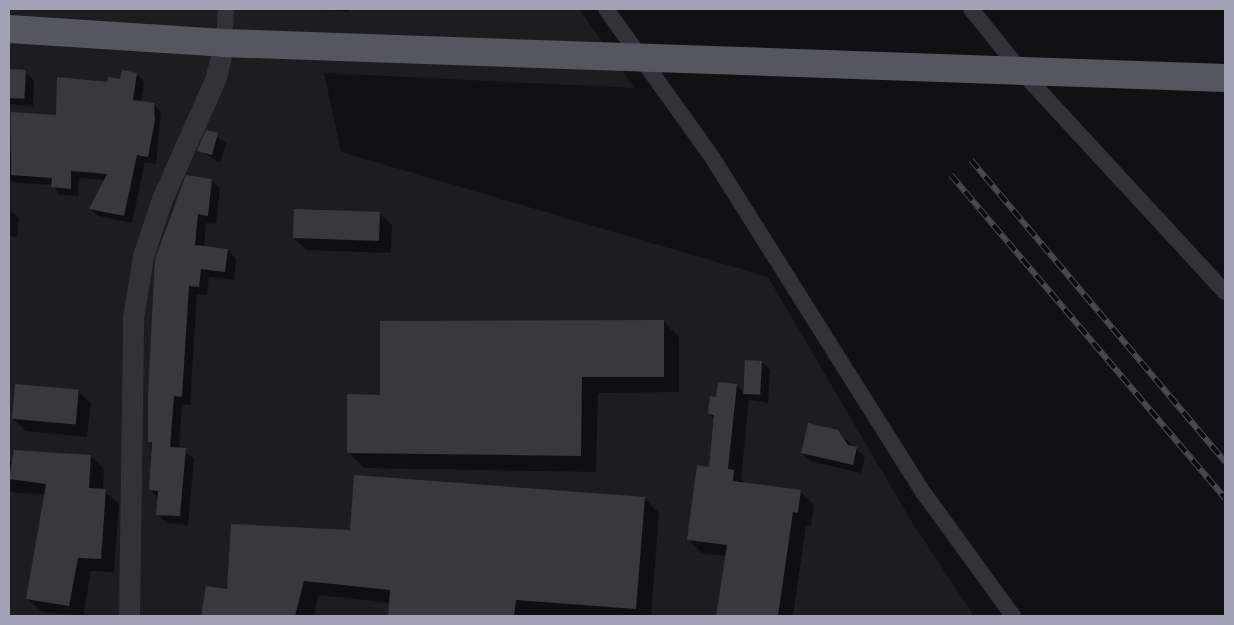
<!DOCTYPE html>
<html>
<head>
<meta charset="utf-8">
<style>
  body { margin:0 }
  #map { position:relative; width:1234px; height:625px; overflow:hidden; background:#111113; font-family:"DejaVu Sans",sans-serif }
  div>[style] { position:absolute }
  .built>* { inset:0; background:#1d1d20 }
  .shadow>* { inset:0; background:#0007 }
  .building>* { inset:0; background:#39383e; transform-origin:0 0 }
  .minor>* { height:16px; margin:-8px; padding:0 8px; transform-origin:8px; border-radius:8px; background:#323238 }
  .tertiary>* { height:21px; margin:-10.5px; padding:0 10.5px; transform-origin:10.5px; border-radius:10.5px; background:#323238 }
  .trunk>* { height:28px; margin:-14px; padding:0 14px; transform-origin:14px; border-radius:14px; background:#555660 }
  .rail>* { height:5.5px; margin-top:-2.75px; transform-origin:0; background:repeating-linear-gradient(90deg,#0c0c0e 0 11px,#494951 0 22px); box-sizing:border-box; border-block:1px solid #494951 }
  span { translate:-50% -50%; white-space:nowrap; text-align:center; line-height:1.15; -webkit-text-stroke:4px #0c0c0e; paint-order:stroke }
  .frame { position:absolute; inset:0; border:10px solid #a1a3b5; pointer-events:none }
</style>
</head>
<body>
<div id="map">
  <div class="built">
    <div style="clip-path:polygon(9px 9px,579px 9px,634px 88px,324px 73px,341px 152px,768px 277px,910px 519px,974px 616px,9px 616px)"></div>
  </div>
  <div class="shadow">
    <div style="clip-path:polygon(309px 9px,350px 9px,349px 12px)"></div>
    <div style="clip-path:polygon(9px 72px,26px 73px,34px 81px,33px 106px,9px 104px)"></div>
    <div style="clip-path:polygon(137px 74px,144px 82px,141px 103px,153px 104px,161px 112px,156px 164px,145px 162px,132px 223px,98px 216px,91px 209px,105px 180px,79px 178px,78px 196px,60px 195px,52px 185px,9px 182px,12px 114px,57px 116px,108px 84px)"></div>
    <div style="clip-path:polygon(207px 131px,226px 143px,220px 163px,199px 150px)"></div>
    <div style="clip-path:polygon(211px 180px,220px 189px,216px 224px,206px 223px,204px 247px,228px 250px,236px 259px,234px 280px,209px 277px,207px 295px,197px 294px,190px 405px,182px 404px,179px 449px,194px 458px,188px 525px,166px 523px,158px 514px,159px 499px,150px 490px,154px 276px)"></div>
    <div style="clip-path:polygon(9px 210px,19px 218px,17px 237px,9px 236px)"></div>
    <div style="clip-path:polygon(379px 213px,392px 225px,391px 253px,306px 250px,294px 238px)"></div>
    <div style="clip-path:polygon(663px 321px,679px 337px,679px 392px,598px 393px,596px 472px,364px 468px,348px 452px)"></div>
    <div style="clip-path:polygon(762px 362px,770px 370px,768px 403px,749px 400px,741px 479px,746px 484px,800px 491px,814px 505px,811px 525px,806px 525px,793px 616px,718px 616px,726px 556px,702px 553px,688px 539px,710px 468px,715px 420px,709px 414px,717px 398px,736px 385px,744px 393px)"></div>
    <div style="clip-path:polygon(78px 391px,91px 403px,87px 437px,26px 431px,13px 419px)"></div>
    <div style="clip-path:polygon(837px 431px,865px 457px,861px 473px,810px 461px,802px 453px)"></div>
    <div style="clip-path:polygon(91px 456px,104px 469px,103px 490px,119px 504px,114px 572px,91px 571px,83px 616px,41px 612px,28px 599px,45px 495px,9px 492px,9px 462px)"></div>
    <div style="clip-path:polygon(644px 498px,659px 513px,651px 616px,389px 616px,390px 603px,318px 595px,314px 616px,202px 616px,207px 587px,228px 591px,351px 532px)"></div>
  </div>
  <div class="building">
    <div style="left:9px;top:69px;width:17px;height:29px;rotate:3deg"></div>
    <div style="clip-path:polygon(122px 70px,137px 73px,133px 100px,154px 103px,155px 120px,148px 157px,137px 155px,124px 216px,89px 209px,107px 174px,71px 171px,71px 189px,51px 187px,52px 178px,11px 175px,11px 112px,56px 115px,57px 77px,107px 82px,108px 77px,120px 79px)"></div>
    <div style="clip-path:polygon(206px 130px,218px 133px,212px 155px,197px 151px)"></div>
    <div style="clip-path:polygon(186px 175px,212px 179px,208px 216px,198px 214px,195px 245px,228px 249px,225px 272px,201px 269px,199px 287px,189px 286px,182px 397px,174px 396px,170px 447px,186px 448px,180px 516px,156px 515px,158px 491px,149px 490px,152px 442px,148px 442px,148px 394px,155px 259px)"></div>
    <div style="left:294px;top:209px;width:86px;height:29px;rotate:2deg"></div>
    <div style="clip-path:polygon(664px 320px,664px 377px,582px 377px,581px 456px,347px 453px,347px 394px,380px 395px,380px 321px)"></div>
    <div style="left:745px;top:360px;width:17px;height:34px;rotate:3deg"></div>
    <div style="clip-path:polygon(718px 382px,737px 384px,728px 469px,734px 470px,733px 481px,801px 490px,798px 513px,793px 512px,778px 616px,716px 616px,727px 545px,687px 540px,697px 465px,709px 467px,714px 415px,708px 414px,710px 396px,716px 397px)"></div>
    <div style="left:15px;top:384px;width:64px;height:35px;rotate:5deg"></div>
    <div style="clip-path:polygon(808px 423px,838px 430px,848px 445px,857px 447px,853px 465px,801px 453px)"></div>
    <div style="clip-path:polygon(14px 450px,91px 455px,89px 488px,106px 489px,101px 559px,78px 558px,69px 606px,26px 599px,46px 484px,9px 479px)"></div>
    <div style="clip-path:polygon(354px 475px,645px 497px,636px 609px,516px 600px,514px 616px,388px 616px,390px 590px,304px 581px,295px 616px,201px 616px,206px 586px,227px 589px,231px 524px,350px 530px)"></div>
  </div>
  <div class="minor">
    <div style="left:606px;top:9px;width:178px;rotate:54.4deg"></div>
    <div style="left:710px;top:154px;width:400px;rotate:57.8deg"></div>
    <div style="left:923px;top:492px;width:153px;rotate:54deg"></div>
    <div style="left:971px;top:9px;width:80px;rotate:51.1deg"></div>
    <div style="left:1021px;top:71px;width:301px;rotate:47.3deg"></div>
    <div style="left:224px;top:43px;width:34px;rotate:-87deg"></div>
  </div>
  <div class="tertiary">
    <div style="left:129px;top:616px;width:298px;rotate:-89.2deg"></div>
    <div style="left:133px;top:318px;width:63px;rotate:-80.8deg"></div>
    <div style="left:143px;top:256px;width:60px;rotate:-71.6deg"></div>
    <div style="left:162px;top:199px;width:133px;rotate:-66.1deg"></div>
    <div style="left:216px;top:77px;width:35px;rotate:-77deg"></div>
  </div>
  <div class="trunk">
    <div style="left:9px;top:29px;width:215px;rotate:3.7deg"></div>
    <div style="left:224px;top:43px;width:1002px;rotate:2deg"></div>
  </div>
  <div class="rail">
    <div style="left:971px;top:160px;width:395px;rotate:49.9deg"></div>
    <div style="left:951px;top:175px;width:424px;rotate:49.7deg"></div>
  </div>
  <div class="frame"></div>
</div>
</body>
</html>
